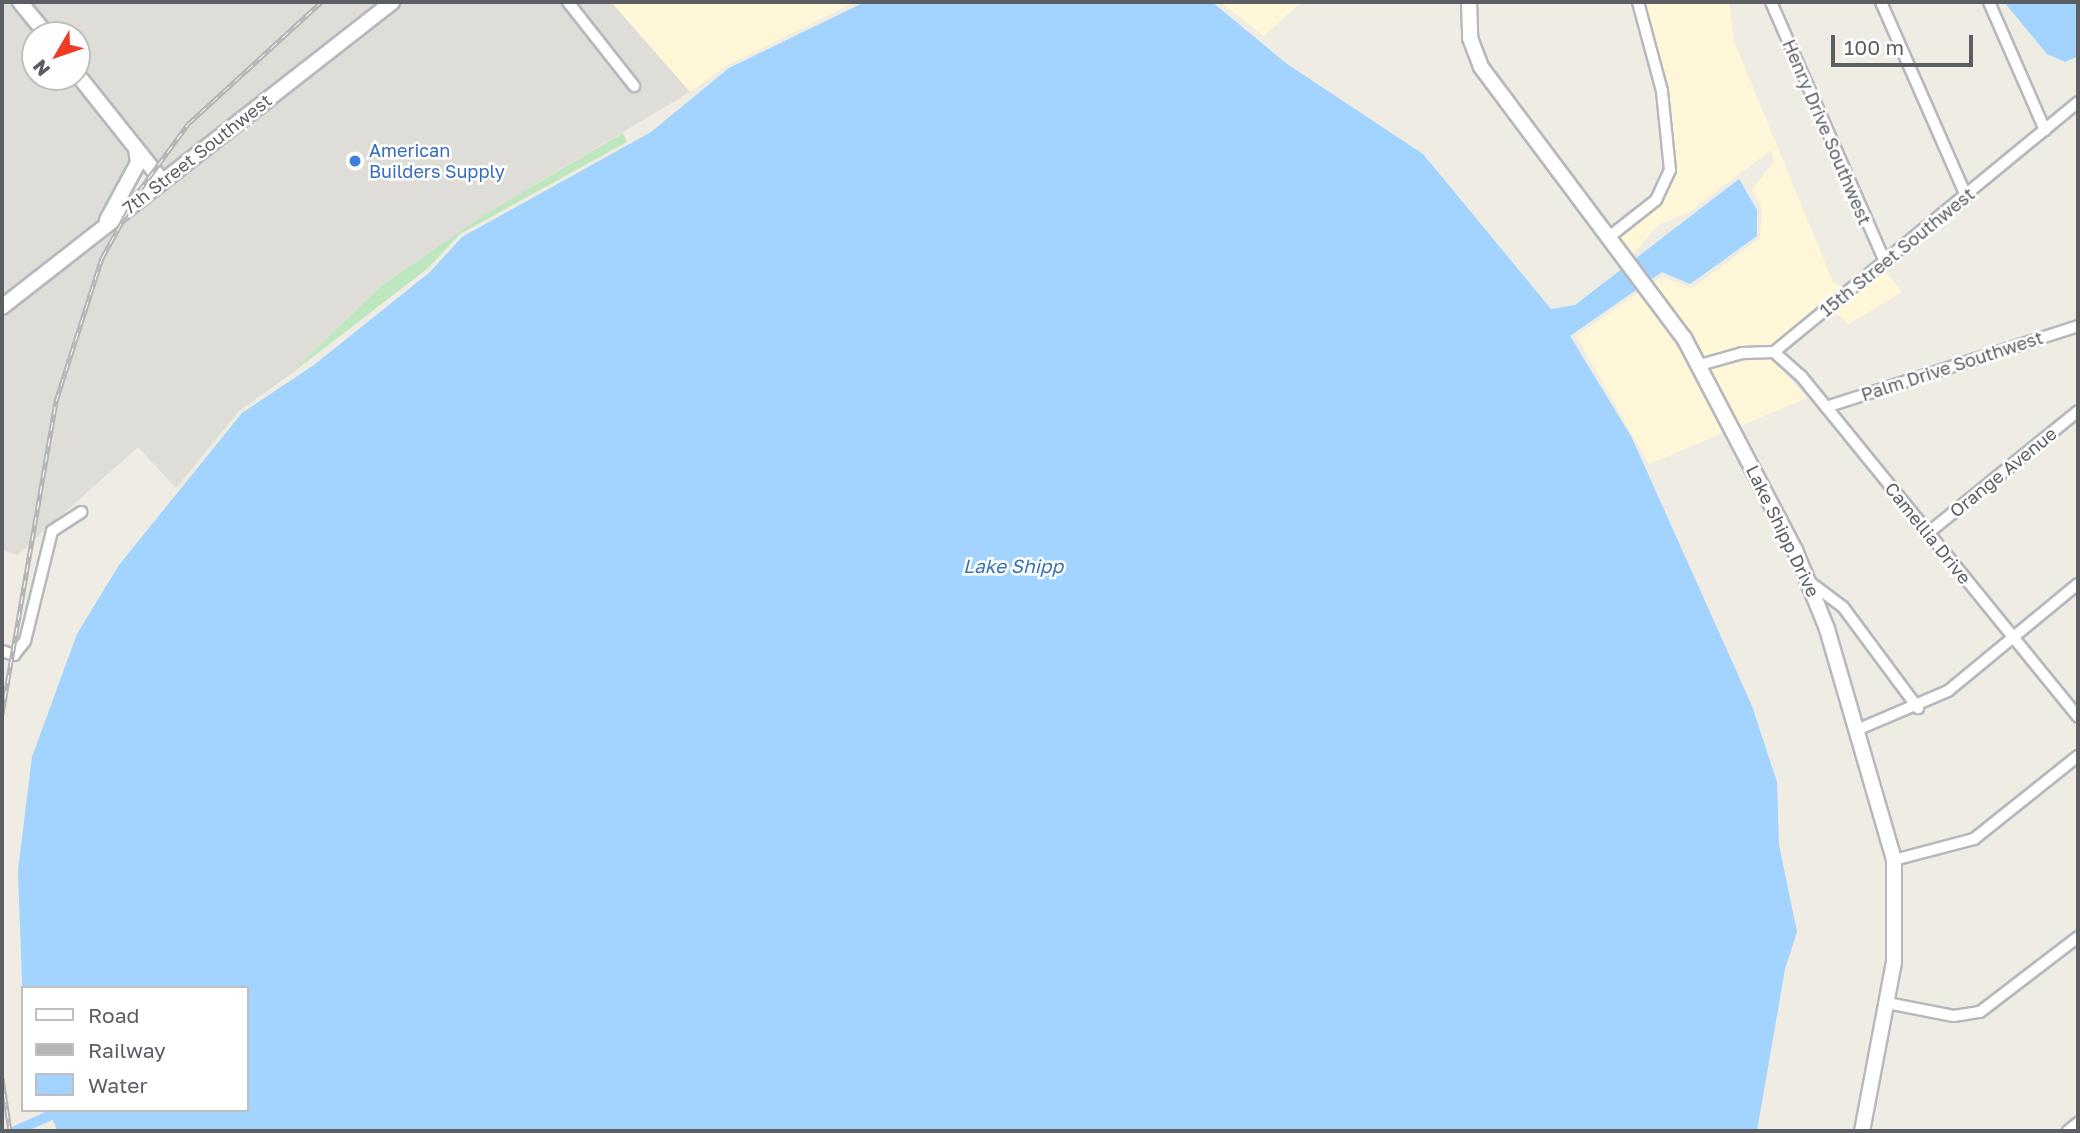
<!DOCTYPE html>
<html>
<head>
<meta charset="utf-8">
<style>
  body { margin:0 }
  #map { position:relative; width:2080px; height:1133px; overflow:hidden; background:#eeece3; font-family:"Golos Text",sans-serif }
  div>[style] { position:absolute }
  .commercial>* { inset:0; background:#fff7d7 }
  .industrial>* { inset:0; background:#dfddd7 }
  .green>* { inset:0; background:#bee7bf }
  .water>* { inset:0; background:#a2d4ff }
  .canal>* { height:10px; margin:-5px; padding:0 5px; transform-origin:5px; border-radius:5px; background:#a2d4ff }
  .roads { filter:drop-shadow(2px 0 #b5b9be) drop-shadow(-2px 0 #b5b9be) drop-shadow(0 2px #b5b9be) drop-shadow(0 -2px #b5b9be) }
  .minor>* { height:10px; margin:-5px; padding:0 5px; transform-origin:5px; border-radius:5px; background:#fff }
  .tertiary>* { height:14px; margin:-7px; padding:0 7px; transform-origin:7px; border-radius:7px; background:#fff }
  .rail>* { height:5px; margin-top:-2.5px; transform-origin:0; background:repeating-linear-gradient(90deg,#fff 0 8px,#b4b5b5 0 16px); box-sizing:border-box; border-block:2px solid #b4b5b5 }
  .dots>* { width:19px; height:19px; translate:-50% -50%; box-sizing:border-box; border:4px solid #fff; border-radius:50% }
  span { translate:-50% -50%; white-space:nowrap; text-align:center; line-height:1.15; -webkit-text-stroke:5px #fff; paint-order:stroke }
  .street-label { font-size:18px; color:#5b5f64 }
  .shop-label { font-size:18px; color:#366cbe }
  .left { translate:0 -50%; text-align:left }
  .water-label { font-size:19px; color:#3a74b6; font-style:italic }
  .frame { position:absolute; inset:0; border:4px solid #5b5f64; pointer-events:none }
  .legend { position:absolute; left:21px; top:986px; width:228px; height:126px; box-sizing:border-box; background:#fff; border:2px solid #bdbfc1; margin:0; padding:9px 12px; list-style:none; font-size:21px; color:#5b5f64 }
  .legend li { display:flex; align-items:center; gap:14px; height:35px }
  .legend b { width:35px; border:2px solid #bdbfc1 }
  .north { position:absolute; left:21px; top:21px; width:70px; height:70px; box-sizing:border-box; background:#fff; border:2px solid #bdbfc1; border-radius:50%; rotate:231deg; font-size:19px; font-weight:700; line-height:28px; text-align:center; color:#5b5f64 }
  .north::after { content:''; display:block; margin:auto; width:24px; height:32px; background:#f03b27; clip-path:polygon(50% 0,100% 100%,50% 72%,0 100%) }
  .scale { position:absolute; left:1831px; top:35px; width:142px; height:32px; box-sizing:border-box; border:4px solid #5b5f64; border-top:0; padding-left:9px; font-size:21px; line-height:24px; white-space:nowrap; color:#5b5f64; -webkit-text-stroke:5px #fff; paint-order:stroke }
</style>
</head>
<body>
<div id="map">
  <div class="commercial">
    <div style="clip-path:polygon(611px 2px,855px 2px,728px 65px,690px 92px)"></div>
    <div style="clip-path:polygon(1220px 2px,1301px 2px,1264px 36px)"></div>
    <div style="clip-path:polygon(1643px 2px,1729px 2px,1734px 41px,1833px 282px,1845px 289px,1772px 347px,1702px 359px,1651px 284px,1662px 277px,1692px 288px,1760px 238px,1762px 209px,1752px 190px,1774px 161px,1771px 150px,1688px 213px,1658px 225px,1631px 257px,1617px 238px,1660px 203px,1675px 170px,1667px 89px)"></div>
    <div style="clip-path:polygon(1884px 270px,1902px 292px,1849px 324px,1833px 312px)"></div>
    <div style="clip-path:polygon(1642px 290px,1679px 341px,1728px 431px,1649px 464px,1576px 336px)"></div>
    <div style="clip-path:polygon(1771px 357px,1807px 398px,1738px 427px,1707px 368px)"></div>
  </div>
  <div class="industrial">
    <div style="clip-path:polygon(2px 2px,13px 2px,40px 35px,35px 35px,35px 77px,72px 77px,133px 162px,99px 223px,2px 300px)"></div>
    <div style="clip-path:polygon(27px 2px,383px 2px,163px 174px,77px 65px,77px 35px,54px 35px)"></div>
    <div style="clip-path:polygon(399px 2px,561px 2px,633px 93px,641px 86px,575px 2px,611px 2px,690px 92px,484px 215px,381px 286px,288px 376px,239px 411px,176px 488px,138px 447px,17px 555px,2px 550px,2px 313px)"></div>
  </div>
  <div class="green">
    <div style="clip-path:polygon(623px 133px,627px 142px,460px 234px,427px 269px,288px 376px,381px 286px,484px 215px)"></div>
  </div>
  <div class="water">
    <div style="clip-path:polygon(865px 2px,1212px 2px,1287px 64px,1423px 154px,1551px 309px,1575px 305px,1739px 179px,1757px 210px,1757px 236px,1690px 284px,1662px 272px,1570px 336px,1632px 438px,1752px 706px,1777px 782px,1779px 845px,1797px 932px,1785px 969px,1757px 1131px,57px 1130px,49px 1110px,247px 1110px,247px 988px,23px 988px,23px 1008px,18px 870px,32px 757px,77px 634px,119px 565px,242px 413px,314px 365px,430px 272px,462px 237px,651px 132px,729px 68px)"></div>
    <div style="clip-path:polygon(2004px 2px,2078px 2px,2078px 56px,2065px 62px,2047px 54px)"></div>
  </div>
  <div class="canal">
    <div style="left:15px;top:1131px;width:39px;rotate:-24deg"></div>
  </div>
  <div class="roads">
    <div class="minor">
      <div style="left:568px;top:2px;width:107px;rotate:51.8deg"></div>
      <div style="left:1771px;top:2px;width:284px;rotate:66.3deg"></div>
      <div style="left:1881px;top:2px;width:212px;rotate:66.3deg"></div>
      <div style="left:1989px;top:2px;width:140px;rotate:66.4deg"></div>
      <div style="left:1609px;top:237px;width:60px;rotate:-38.2deg"></div>
      <div style="left:1656px;top:200px;width:33px;rotate:-65deg"></div>
      <div style="left:1670px;top:170px;width:79px;rotate:-95.8deg"></div>
      <div style="left:1662px;top:91px;width:92px;rotate:-105.1deg"></div>
      <div style="left:1774px;top:352px;width:36px;rotate:42deg"></div>
      <div style="left:1801px;top:376px;width:439px;rotate:50.9deg"></div>
      <div style="left:1700px;top:365px;width:44px;rotate:-15.9deg"></div>
      <div style="left:1742px;top:353px;width:32px;rotate:-2deg"></div>
      <div style="left:1774px;top:352px;width:394px;rotate:-39.4deg"></div>
      <div style="left:1826px;top:407px;width:265px;rotate:-17.8deg"></div>
      <div style="left:1928px;top:533px;width:193px;rotate:-39.1deg"></div>
      <div style="left:1811px;top:583px;width:40px;rotate:37deg"></div>
      <div style="left:1843px;top:607px;width:126px;rotate:53.4deg"></div>
      <div style="left:2px;top:651px;width:13px;rotate:18deg"></div>
      <div style="left:14px;top:655px;width:18px;rotate:-52deg"></div>
      <div style="left:25px;top:641px;width:113px;rotate:-76.2deg"></div>
      <div style="left:52px;top:531px;width:35px;rotate:-33deg"></div>
      <div style="left:1859px;top:729px;width:97px;rotate:-23.1deg"></div>
      <div style="left:1948px;top:691px;width:168px;rotate:-39.5deg"></div>
      <div style="left:1894px;top:860px;width:83px;rotate:-14.7deg"></div>
      <div style="left:1974px;top:839px;width:133px;rotate:-38.6deg"></div>
      <div style="left:1887px;top:1003px;width:68px;rotate:11deg"></div>
      <div style="left:1954px;top:1016px;width:26px;rotate:-9deg"></div>
      <div style="left:1980px;top:1012px;width:123px;rotate:-37.4deg"></div>
      <div style="left:2068px;top:1131px;width:13px;rotate:-39deg"></div>
    </div>
    <div class="tertiary">
      <div style="left:20px;top:2px;width:43px;rotate:50.7deg"></div>
      <div style="left:1469px;top:2px;width:36px;rotate:88deg"></div>
      <div style="left:1470px;top:38px;width:31px;rotate:69deg"></div>
      <div style="left:1481px;top:67px;width:339px;rotate:53.2deg"></div>
      <div style="left:1684px;top:338px;width:239px;rotate:62.4deg"></div>
      <div style="left:1795px;top:550px;width:85px;rotate:67.9deg"></div>
      <div style="left:1827px;top:629px;width:241px;rotate:73.8deg"></div>
      <div style="left:1894px;top:860px;width:102px;rotate:90deg"></div>
      <div style="left:1894px;top:962px;width:172px;rotate:100.7deg"></div>
      <div style="left:77px;top:74px;width:137px;rotate:51.5deg"></div>
      <div style="left:107px;top:220px;width:65px;rotate:-61.5deg"></div>
      <div style="left:138px;top:163px;width:14px;rotate:-98deg"></div>
      <div style="left:2px;top:307px;width:495px;rotate:-38deg"></div>
    </div>
  </div>
  <div class="rail">
    <div style="left:2px;top:714px;width:318px;rotate:-80.2deg"></div>
    <div style="left:56px;top:401px;width:150px;rotate:-72.2deg"></div>
    <div style="left:102px;top:258px;width:77px;rotate:-61.1deg"></div>
    <div style="left:139px;top:191px;width:83px;rotate:-53.8deg"></div>
    <div style="left:188px;top:124px;width:180px;rotate:-42.5deg"></div>
    <div style="left:2px;top:1078px;width:54px;rotate:81.4deg"></div>
  </div>
  <div class="dots">
    <div style="left:355px;top:161px;background:#3f7fe0"></div>
  </div>
  <div class="street-label">
    <span style="left:1827px;top:132px;rotate:67deg">Henry Drive Southwest</span>
    <span style="left:197px;top:154px;rotate:-38deg">7th Street Southwest</span>
    <span style="left:1897px;top:252px;rotate:-39deg">15th Street Southwest</span>
    <span style="left:1952px;top:366px;rotate:-18deg">Palm Drive Southwest</span>
    <span style="left:2003px;top:472px;rotate:-39deg">Orange Avenue</span>
    <span style="left:1783px;top:531px;rotate:64deg">Lake Shipp Drive</span>
    <span style="left:1928px;top:533px;rotate:51deg">Camellia Drive</span>
  </div>
  <div class="shop-label">
    <span class="left" style="left:369px;top:161px">American<br>Builders Supply</span>
  </div>
  <div class="water-label">
    <span style="left:1013px;top:566px">Lake Shipp</span>
  </div>
  <div class="frame"></div>
  <ul class="legend">
  <li><b style="height:9px;background:#fff"></b>Road</li>
  <li><b style="height:9px;background:#b4b5b5"></b>Railway</li>
  <li><b style="height:19px;background:#a2d4ff"></b>Water</li>
  </ul>
  <div class="north">N</div>
  <div class="scale">100 m</div>
</div>
</body>
</html>
